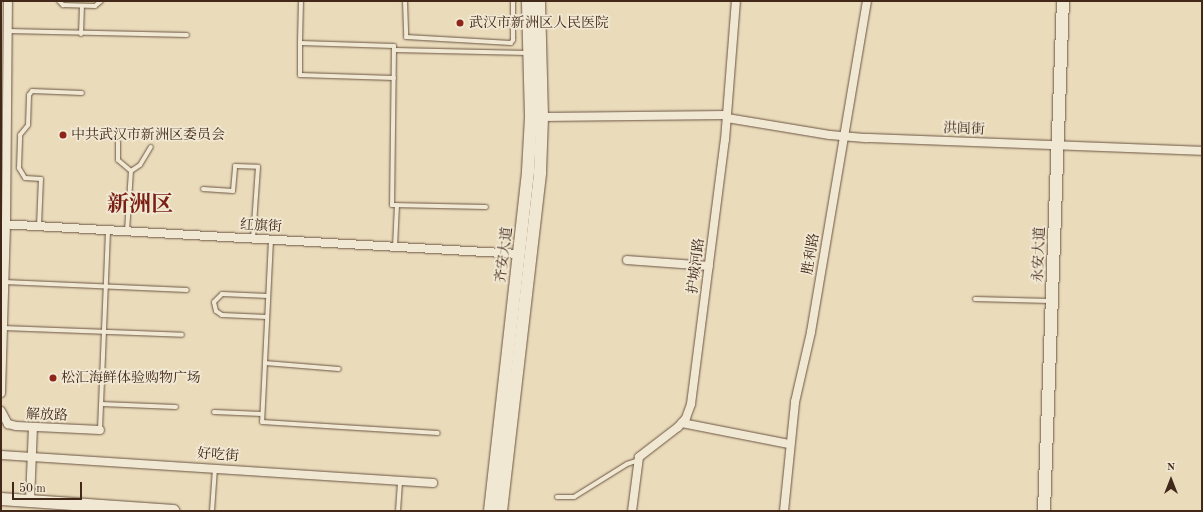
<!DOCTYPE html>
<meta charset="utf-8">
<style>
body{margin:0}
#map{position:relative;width:1203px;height:512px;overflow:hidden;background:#eadbbb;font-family:"Old Standard TT","Noto Serif SC",serif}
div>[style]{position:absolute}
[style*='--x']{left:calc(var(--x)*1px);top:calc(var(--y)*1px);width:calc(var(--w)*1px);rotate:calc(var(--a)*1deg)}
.roads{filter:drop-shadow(0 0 1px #6b5542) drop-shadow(0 0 1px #6b5542)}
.lane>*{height:4px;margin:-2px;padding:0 2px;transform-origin:2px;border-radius:2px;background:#f1e8d3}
.street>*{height:8px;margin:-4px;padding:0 4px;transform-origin:4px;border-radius:4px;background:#f1e8d3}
.secondary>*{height:12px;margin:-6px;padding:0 6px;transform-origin:6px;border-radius:6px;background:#f1e8d3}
.dots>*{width:11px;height:11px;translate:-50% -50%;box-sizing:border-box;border:2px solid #f1e8d3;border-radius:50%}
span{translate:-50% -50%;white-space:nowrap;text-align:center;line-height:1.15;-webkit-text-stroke:3.5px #f1e8d3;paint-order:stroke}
.poi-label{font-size:14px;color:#412819}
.left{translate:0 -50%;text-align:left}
.street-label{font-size:14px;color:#412819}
.town-label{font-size:22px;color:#7a1f14;font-weight:700}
.frame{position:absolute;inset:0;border:2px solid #412819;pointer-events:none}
.north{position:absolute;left:1151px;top:460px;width:40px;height:40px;-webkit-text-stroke:3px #f1e8d3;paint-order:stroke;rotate:0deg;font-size:11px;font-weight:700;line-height:16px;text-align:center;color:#412819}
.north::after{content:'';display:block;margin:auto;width:14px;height:18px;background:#412819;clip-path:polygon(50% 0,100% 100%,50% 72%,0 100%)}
.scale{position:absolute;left:12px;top:482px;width:70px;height:18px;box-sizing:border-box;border:2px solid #412819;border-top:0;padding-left:5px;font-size:12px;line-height:14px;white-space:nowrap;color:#412819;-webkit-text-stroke:3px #f1e8d3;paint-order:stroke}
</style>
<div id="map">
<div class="roads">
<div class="lane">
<i style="--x:59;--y:1;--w:6;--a:45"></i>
<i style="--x:63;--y:5;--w:32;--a:2"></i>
<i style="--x:95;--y:6;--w:8;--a:-40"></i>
<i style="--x:301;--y:1;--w:42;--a:91.4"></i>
<i style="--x:300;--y:43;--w:94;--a:1.8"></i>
<i style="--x:394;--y:46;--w:159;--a:90.7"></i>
<i style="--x:392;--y:205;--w:94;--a:1.2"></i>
<i style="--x:405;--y:1;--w:36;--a:88"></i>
<i style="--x:406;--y:37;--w:105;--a:3.3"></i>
<i style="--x:511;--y:43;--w:4;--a:-56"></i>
<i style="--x:513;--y:40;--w:39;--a:-90"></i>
<i style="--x:8;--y:31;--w:179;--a:1.3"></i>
<i style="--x:81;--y:34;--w:28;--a:-88"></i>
<i style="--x:300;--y:43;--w:32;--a:90"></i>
<i style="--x:300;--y:75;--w:94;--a:1.8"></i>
<i style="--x:394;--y:50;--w:134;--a:1.3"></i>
<i style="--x:118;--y:142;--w:18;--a:90"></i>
<i style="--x:118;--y:160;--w:17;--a:40"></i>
<i style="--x:131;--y:171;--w:11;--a:-34"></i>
<i style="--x:140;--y:165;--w:21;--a:-59"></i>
<i style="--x:203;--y:189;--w:30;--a:4"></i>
<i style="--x:233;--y:191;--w:25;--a:-85"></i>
<i style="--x:235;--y:166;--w:23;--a:2"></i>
<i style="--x:258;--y:167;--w:72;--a:94"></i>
<i style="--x:39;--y:226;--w:47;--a:-87.6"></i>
<i style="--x:41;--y:179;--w:16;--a:-176"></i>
<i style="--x:25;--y:178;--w:12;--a:-121"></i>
<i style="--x:19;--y:168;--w:33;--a:-88"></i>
<i style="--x:20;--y:135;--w:13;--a:-51"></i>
<i style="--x:28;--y:125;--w:30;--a:-88"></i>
<i style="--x:29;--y:95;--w:5;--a:-53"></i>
<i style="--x:32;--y:91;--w:50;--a:2.3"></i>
<i style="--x:127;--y:231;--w:60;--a:-86.2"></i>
<i style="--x:271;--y:240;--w:182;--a:92.8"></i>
<i style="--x:262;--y:422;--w:176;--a:3.6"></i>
<i style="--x:395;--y:247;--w:42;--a:-87.3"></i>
<i style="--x:4;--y:282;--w:183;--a:2.5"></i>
<i style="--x:975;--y:299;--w:75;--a:1.5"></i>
<i style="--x:267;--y:317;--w:45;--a:-177.5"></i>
<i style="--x:222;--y:315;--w:7;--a:-146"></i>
<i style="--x:216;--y:311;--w:9;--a:-103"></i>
<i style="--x:214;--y:302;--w:11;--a:-45"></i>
<i style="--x:222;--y:294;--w:46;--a:2.5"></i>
<i style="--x:3;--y:328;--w:179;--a:2.2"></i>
<i style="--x:265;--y:363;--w:74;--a:4.6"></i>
<i style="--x:101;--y:404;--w:75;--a:2.3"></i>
<i style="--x:214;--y:412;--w:48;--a:2.4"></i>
<i style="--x:100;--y:430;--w:200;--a:-87.7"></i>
<i style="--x:557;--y:497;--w:17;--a:0"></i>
<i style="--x:574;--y:497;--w:62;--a:-31.9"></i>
<i style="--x:627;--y:464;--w:9;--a:-18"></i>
<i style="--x:212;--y:511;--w:43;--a:-86"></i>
<i style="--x:398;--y:511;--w:30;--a:-86"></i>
</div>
<div class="street">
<i style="--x:542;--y:117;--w:185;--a:-0.6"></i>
<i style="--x:727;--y:118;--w:104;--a:9.4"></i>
<i style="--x:830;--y:135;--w:37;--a:5"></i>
<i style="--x:867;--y:138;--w:335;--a:2.2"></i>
<i style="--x:1;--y:224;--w:519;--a:3.31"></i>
<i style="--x:627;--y:260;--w:82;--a:4.2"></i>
<i style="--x:1;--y:393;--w:169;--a:-88.3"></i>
<i style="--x:6;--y:224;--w:223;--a:-89.5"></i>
<i style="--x:1;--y:411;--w:15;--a:62"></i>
<i style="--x:8;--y:424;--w:8;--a:14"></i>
<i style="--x:16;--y:426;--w:84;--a:2.7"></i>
<i style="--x:682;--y:423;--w:109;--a:11.1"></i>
<i style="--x:1;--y:455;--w:433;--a:3.7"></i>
<i style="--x:30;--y:501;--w:74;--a:-87.7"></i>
<i style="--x:632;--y:511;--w:54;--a:-82.6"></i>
<i style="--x:639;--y:457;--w:49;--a:-37.6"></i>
<i style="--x:678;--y:427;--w:12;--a:-48"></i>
<i style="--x:686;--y:418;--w:15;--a:-70"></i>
<i style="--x:691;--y:404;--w:266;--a:-82.7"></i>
<i style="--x:725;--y:140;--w:139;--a:-85.5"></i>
<i style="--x:784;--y:511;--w:110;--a:-84.2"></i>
<i style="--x:795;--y:402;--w:72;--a:-77.1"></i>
<i style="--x:811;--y:332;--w:336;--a:-80.4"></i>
</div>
<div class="secondary">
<i style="--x:1;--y:499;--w:173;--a:4"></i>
<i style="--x:490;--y:511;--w:342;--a:-83.6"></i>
<i style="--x:528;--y:171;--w:54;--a:-86.8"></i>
<i style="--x:531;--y:117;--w:116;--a:-91.5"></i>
<i style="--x:501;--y:511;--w:341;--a:-83.4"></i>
<i style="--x:540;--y:172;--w:55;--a:-87.9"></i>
<i style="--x:542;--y:117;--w:116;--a:-91.5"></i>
<i style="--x:1044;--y:511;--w:510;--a:-87.87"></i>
</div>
</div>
<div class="dots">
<i style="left:460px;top:23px;background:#8f2418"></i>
<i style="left:63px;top:135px;background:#8f2418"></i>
<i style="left:53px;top:378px;background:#8f2418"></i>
</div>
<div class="poi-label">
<span class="left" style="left:469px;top:23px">武汉市新洲区人民医院</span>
<span class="left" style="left:71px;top:135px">中共武汉市新洲区委员会</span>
<span class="left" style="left:61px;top:378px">松汇海鲜体验购物广场</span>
</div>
<div class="street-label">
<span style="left:964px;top:129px;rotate:2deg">洪闾街</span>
<span style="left:261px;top:226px;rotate:3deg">红旗街</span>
<span style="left:811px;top:254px;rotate:-80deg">胜利路</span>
<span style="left:504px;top:255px;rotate:-83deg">齐安大道</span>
<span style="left:1039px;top:255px;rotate:-88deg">永安大道</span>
<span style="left:696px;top:266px;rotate:-83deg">护城河路</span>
<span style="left:47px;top:415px;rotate:2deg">解放路</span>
<span style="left:218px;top:455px;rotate:4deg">好吃街</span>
</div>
<div class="town-label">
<span style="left:140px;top:206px">新洲区</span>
</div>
<div class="frame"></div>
<div class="north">N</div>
<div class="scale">50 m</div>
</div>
